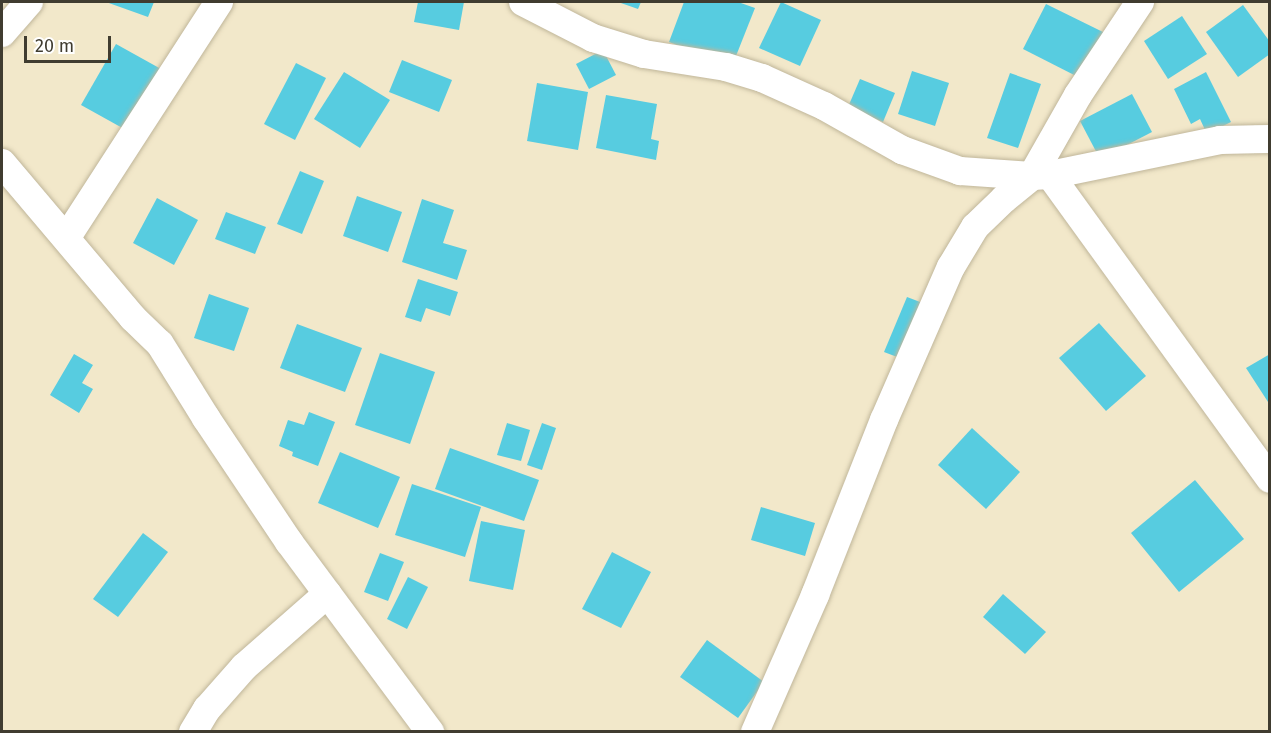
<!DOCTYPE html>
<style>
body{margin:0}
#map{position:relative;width:1271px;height:733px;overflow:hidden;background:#f2e8ca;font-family:"Fira Sans",sans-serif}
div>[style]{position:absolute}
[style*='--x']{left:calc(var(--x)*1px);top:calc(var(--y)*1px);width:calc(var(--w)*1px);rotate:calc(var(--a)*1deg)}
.building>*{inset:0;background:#57cce0}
.roads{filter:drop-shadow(0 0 2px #c0b69a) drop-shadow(0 0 2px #c0b69a)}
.minor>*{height:28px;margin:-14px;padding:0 14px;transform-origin:14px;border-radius:14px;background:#fff}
span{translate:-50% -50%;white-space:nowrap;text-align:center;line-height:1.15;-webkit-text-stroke:6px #fff;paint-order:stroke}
.frame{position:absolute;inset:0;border:3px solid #403c30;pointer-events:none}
.scale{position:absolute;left:24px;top:36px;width:87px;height:27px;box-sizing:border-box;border:3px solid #403c30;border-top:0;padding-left:8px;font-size:18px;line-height:21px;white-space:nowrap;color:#403c30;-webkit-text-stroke:4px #fff;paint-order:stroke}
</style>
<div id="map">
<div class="building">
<i style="clip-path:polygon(106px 2px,154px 2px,148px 17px)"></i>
<i style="clip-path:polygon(418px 2px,464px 2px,459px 30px,414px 22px)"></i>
<i style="clip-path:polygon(618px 2px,641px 2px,638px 9px)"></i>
<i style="clip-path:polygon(684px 2px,738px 2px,755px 8px,732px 66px,669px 42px)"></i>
<i style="clip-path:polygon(781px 2px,821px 20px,800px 66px,759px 48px)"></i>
<i style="clip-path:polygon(1046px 4px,1105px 33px,1082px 79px,1023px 49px)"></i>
<i style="clip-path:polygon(1243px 5px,1270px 42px,1270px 54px,1238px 77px,1206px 32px)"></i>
<i style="clip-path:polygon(1182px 16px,1207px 54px,1168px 79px,1144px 41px)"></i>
<i style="clip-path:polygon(116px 44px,161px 69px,126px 130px,81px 105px)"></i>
<i style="clip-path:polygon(603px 50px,616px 75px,589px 89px,576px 64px)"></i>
<i style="clip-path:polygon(402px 60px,452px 80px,439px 112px,389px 92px)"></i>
<i style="clip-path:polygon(296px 63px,326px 78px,295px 140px,264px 124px)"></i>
<i style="clip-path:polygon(912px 71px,949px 83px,935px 126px,898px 114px)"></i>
<i style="clip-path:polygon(344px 72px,390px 100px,360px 148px,314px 119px)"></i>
<i style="clip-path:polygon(1206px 72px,1231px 122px,1207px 134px,1200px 119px,1191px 124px,1174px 89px)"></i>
<i style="clip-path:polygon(1010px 73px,1041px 84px,1018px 148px,987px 138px)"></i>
<i style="clip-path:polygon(860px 79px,895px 93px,883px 122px,848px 107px)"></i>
<i style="clip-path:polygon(537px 83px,588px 92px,578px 150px,527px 141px)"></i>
<i style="clip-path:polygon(1132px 94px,1152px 132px,1100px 159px,1080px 121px)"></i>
<i style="clip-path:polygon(606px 95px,657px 104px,651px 139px,659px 141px,656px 160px,596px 148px)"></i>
<i style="clip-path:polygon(300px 171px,324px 181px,302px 234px,277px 224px)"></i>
<i style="clip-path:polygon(357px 196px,402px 212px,388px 252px,343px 236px)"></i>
<i style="clip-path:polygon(157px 198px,198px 220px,174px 265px,133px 243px)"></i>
<i style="clip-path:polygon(422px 199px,454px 210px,443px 243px,467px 250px,457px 280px,402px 262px)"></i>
<i style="clip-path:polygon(226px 212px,266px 227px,255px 254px,215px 239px)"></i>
<i style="clip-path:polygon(418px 279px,458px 292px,450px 316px,426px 308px,421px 322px,405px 317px)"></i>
<i style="clip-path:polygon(209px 294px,249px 308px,234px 351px,194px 338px)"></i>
<i style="clip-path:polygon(907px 297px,928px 305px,905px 360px,884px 352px)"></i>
<i style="clip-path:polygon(1099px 323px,1146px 376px,1106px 411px,1059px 358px)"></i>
<i style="clip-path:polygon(297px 324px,362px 348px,345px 392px,280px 368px)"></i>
<i style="clip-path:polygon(380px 353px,435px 372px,410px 444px,355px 425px)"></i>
<i style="clip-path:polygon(74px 354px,93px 365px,82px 383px,93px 389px,79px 413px,50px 395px)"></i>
<i style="clip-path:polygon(1270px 354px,1270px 405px,1246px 368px)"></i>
<i style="clip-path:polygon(309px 412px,335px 422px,318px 466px,292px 456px,293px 452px,279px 446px,288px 420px,304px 425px)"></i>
<i style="clip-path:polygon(507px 423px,530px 430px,521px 461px,497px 455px)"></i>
<i style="clip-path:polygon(542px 423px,556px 428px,542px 470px,527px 465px)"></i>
<i style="clip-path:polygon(972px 428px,1020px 472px,986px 509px,938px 465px)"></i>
<i style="clip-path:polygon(450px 448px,539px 480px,524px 521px,435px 489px)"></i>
<i style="clip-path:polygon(340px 452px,400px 477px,378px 528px,318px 503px)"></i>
<i style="clip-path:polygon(1195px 480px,1244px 539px,1179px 592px,1131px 533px)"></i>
<i style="clip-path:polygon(412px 484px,481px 507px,465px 557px,395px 535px)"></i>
<i style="clip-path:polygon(761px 507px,815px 523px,805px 556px,751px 540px)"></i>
<i style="clip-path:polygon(481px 521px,525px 530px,513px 590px,469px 581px)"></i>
<i style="clip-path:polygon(143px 533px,168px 552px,118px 617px,93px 599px)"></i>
<i style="clip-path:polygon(612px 552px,651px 572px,621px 628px,582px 609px)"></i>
<i style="clip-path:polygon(380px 553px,404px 562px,388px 601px,364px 592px)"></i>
<i style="clip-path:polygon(408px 577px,428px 587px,407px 629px,387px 619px)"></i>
<i style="clip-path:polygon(1003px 594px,1046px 632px,1025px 654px,983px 617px)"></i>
<i style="clip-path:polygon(707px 640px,764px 682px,738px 718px,680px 677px)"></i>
</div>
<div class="roads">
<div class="minor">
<i style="--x:523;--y:2;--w:79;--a:27.2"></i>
<i style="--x:593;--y:38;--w:53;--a:17.4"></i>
<i style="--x:644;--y:54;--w:83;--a:9"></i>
<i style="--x:726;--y:67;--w:38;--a:17"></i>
<i style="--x:762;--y:78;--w:68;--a:24.3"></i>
<i style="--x:824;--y:106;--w:90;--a:29.4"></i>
<i style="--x:902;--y:150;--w:62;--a:19.9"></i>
<i style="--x:960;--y:171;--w:72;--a:4"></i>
<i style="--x:1032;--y:176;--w:18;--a:-3"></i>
<i style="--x:1050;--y:175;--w:174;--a:-11.6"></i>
<i style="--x:1220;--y:140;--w:50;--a:-1.1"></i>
<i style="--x:2;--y:33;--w:41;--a:-48.9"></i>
<i style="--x:2;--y:163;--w:203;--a:49.8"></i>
<i style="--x:133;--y:318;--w:37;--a:44"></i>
<i style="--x:160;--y:344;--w:87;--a:58.1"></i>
<i style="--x:206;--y:418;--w:149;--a:56.2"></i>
<i style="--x:289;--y:542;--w:237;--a:53.4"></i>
<i style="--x:1050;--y:175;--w:375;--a:54.1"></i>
<i style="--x:67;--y:237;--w:280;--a:-57.1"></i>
<i style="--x:193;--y:732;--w:27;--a:-59"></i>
<i style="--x:207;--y:709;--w:56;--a:-48.6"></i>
<i style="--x:244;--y:667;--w:111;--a:-41.3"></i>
<i style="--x:755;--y:732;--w:150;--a:-66.3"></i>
<i style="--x:815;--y:595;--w:188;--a:-68.5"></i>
<i style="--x:884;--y:420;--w:167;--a:-66.4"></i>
<i style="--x:951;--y:267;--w:47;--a:-59"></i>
<i style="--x:975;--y:227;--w:40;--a:-44"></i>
<i style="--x:1004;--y:199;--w:36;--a:-39"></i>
<i style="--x:1032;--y:176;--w:93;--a:-60.4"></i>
<i style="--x:1078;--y:95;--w:112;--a:-56.3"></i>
</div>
</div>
<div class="frame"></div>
<div class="scale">20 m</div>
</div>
